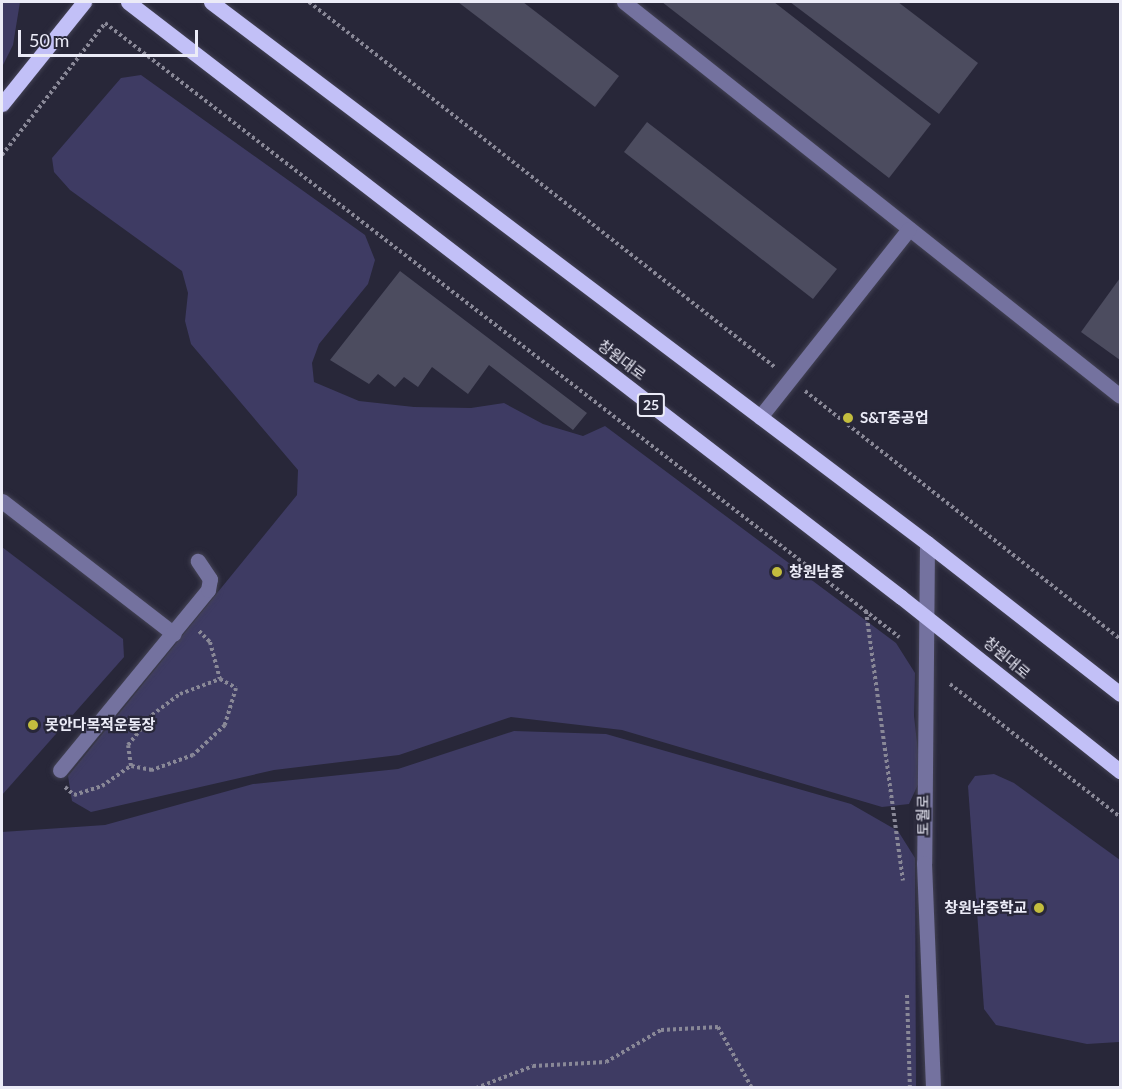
<!DOCTYPE html>
<meta charset="utf-8">
<style>
body{margin:0}
#map{position:relative;width:1122px;height:1089px;overflow:hidden;background:#282739;font-family:Lato,"Noto Sans KR",sans-serif}
div>[style]{position:absolute}
[style*='--x']{left:calc(var(--x)*1px);top:calc(var(--y)*1px);width:calc(var(--w)*1px);rotate:calc(var(--a)*1deg)}
.green>*{inset:0;background:#3e3b63}
.building>*{inset:0;background:#4c4c5f}
.path>*{height:4px;margin-top:-2px;transform-origin:0;background:repeating-linear-gradient(90deg,#898897 0 3px,transparent 0 6px)}
.roads{filter:drop-shadow(0 0 2px #434254) drop-shadow(0 0 2px #434254)}
.minor>*{height:15px;margin:-7.5px;padding:0 7.5px;transform-origin:7.5px;border-radius:7.5px;background:#74729f}
.major>*{height:15px;margin:-7.5px;padding:0 7.5px;transform-origin:7.5px;border-radius:7.5px;background:#c2c0f7}
.dots>*{width:16px;height:16px;translate:-50% -50%;box-sizing:border-box;border:3px solid #282739;border-radius:50%}
span{translate:-50% -50%;white-space:nowrap;text-align:center;line-height:1.15;-webkit-text-stroke:4.5px #282739;paint-order:stroke}
.shield-label span{padding:2px 4px;background:#282739;border:2px solid;border-radius:4px;-webkit-text-stroke-width:0}
.shield-label{font-size:14px;color:#ebebf7;font-weight:700}
.street-label{font-size:15px;color:#ebebf7}
.poi-label{font-size:15px;color:#ebebf7;font-weight:700}
.left{translate:0 -50%;text-align:left}
.right{translate:-100% -50%;text-align:right}
.frame{position:absolute;inset:0;border:3px solid #ebebf7;pointer-events:none}
.scale{position:absolute;left:18px;top:30px;width:180px;height:27px;box-sizing:border-box;border:3px solid #ebebf7;border-top:0;padding-left:8px;font-size:18px;line-height:21px;white-space:nowrap;color:#ebebf7;-webkit-text-stroke:4px #282739;paint-order:stroke}
</style>
<div id="map">
<div class="green">
<i style="clip-path:polygon(2px 2px,20px 2px,13px 45px,2px 67px)"></i>
<i style="clip-path:polygon(141px 75px,365px 235px,375px 260px,368px 284px,319px 344px,312px 363px,314px 382px,359px 401px,414px 407px,471px 408px,504px 403px,543px 424px,583px 436px,605px 426px,896px 643px,915px 673px,914px 716px,921px 778px,909px 804px,882px 807px,622px 730px,511px 717px,399px 755px,274px 770px,91px 812px,72px 801px,68px 776px,297px 495px,298px 470px,191px 344px,185px 321px,188px 293px,182px 271px,70px 190px,54px 172px,52px 158px,121px 78px)"></i>
<i style="clip-path:polygon(2px 547px,123px 639px,124px 657px,2px 795px)"></i>
<i style="clip-path:polygon(514px 731px,606px 734px,851px 804px,898px 831px,915px 858px,916px 1087px,2px 1087px,2px 832px,105px 825px,253px 784px,398px 769px)"></i>
<i style="clip-path:polygon(994px 774px,1014px 783px,1120px 860px,1119px 1042px,1087px 1044px,996px 1025px,984px 1009px,968px 786px,975px 776px)"></i>
</div>
<div class="building">
<i style="clip-path:polygon(458px 2px,523px 2px,619px 76px,595px 107px)"></i>
<i style="clip-path:polygon(662px 2px,774px 2px,931px 124px,889px 178px)"></i>
<i style="clip-path:polygon(790px 2px,898px 2px,978px 63px,939px 114px)"></i>
<i style="clip-path:polygon(647px 122px,837px 269px,813px 299px,624px 152px)"></i>
<i style="clip-path:polygon(400px 271px,587px 413px,573px 430px,489px 365px,468px 394px,432px 367px,418px 387px,404px 377px,395px 387px,378px 374px,369px 384px,330px 360px)"></i>
<i style="clip-path:polygon(1120px 278px,1120px 360px,1081px 332px)"></i>
</div>
<div class="path">
<i style="--x:309;--y:2;--w:593;--a:38.09"></i>
<i style="--x:2;--y:155;--w:167;--a:-52"></i>
<i style="--x:105;--y:23;--w:1004;--a:37.71"></i>
<i style="--x:805;--y:391;--w:401;--a:38.2"></i>
<i style="--x:866;--y:611;--w:272;--a:82.2"></i>
<i style="--x:199;--y:631;--w:16;--a:45"></i>
<i style="--x:210;--y:642;--w:38;--a:75"></i>
<i style="--x:220;--y:679;--w:18;--a:29"></i>
<i style="--x:236;--y:688;--w:39;--a:107"></i>
<i style="--x:225;--y:725;--w:44;--a:136.8"></i>
<i style="--x:193;--y:755;--w:44;--a:159.9"></i>
<i style="--x:152;--y:770;--w:21;--a:-169"></i>
<i style="--x:131;--y:766;--w:21;--a:-98"></i>
<i style="--x:128;--y:745;--w:38;--a:-51"></i>
<i style="--x:152;--y:715;--w:35;--a:-37"></i>
<i style="--x:180;--y:694;--w:43;--a:-20.6"></i>
<i style="--x:950;--y:684;--w:216;--a:38"></i>
<i style="--x:128;--y:717;--w:18;--a:38"></i>
<i style="--x:65;--y:787;--w:12;--a:42"></i>
<i style="--x:74;--y:795;--w:29;--a:-18"></i>
<i style="--x:102;--y:786;--w:35;--a:-35"></i>
<i style="--x:907;--y:995;--w:93;--a:88.2"></i>
<i style="--x:476;--y:1088;--w:61;--a:-21.1"></i>
<i style="--x:533;--y:1066;--w:73;--a:-3.1"></i>
<i style="--x:606;--y:1062;--w:64;--a:-30.2"></i>
<i style="--x:661;--y:1030;--w:57;--a:-3"></i>
<i style="--x:718;--y:1027;--w:70;--a:60.9"></i>
</div>
<div class="roads">
<div class="minor">
<i style="--x:624;--y:2;--w:633;--a:38.46"></i>
<i style="--x:760;--y:417;--w:240;--a:-51.6"></i>
<i style="--x:2;--y:501;--w:217;--a:37.7"></i>
<i style="--x:927;--y:543;--w:320;--a:90.5"></i>
<i style="--x:924;--y:863;--w:225;--a:87.7"></i>
<i style="--x:60;--y:770;--w:233;--a:-50.6"></i>
<i style="--x:208;--y:590;--w:11;--a:-80"></i>
<i style="--x:210;--y:579;--w:22;--a:-124"></i>
</div>
<div class="major">
<i style="--x:128;--y:2;--w:975;--a:37.59"></i>
<i style="--x:901;--y:597;--w:280;--a:38.5"></i>
<i style="--x:211;--y:2;--w:897;--a:37.07"></i>
<i style="--x:927;--y:543;--w:245;--a:38"></i>
<i style="--x:2;--y:104;--w:131;--a:-51.2"></i>
</div>
</div>
<div class="dots">
<i style="left:848px;top:418px;background:#c3bd3e"></i>
<i style="left:777px;top:572px;background:#c3bd3e"></i>
<i style="left:33px;top:725px;background:#c3bd3e"></i>
<i style="left:1039px;top:908px;background:#c3bd3e"></i>
</div>
<div class="shield-label">
<span style="left:651px;top:405px">25</span>
</div>
<div class="street-label">
<span style="left:622px;top:360px;rotate:37deg">창원대로</span>
<span style="left:1007px;top:658px;rotate:40deg">창원대로</span>
<span style="left:923px;top:815px;rotate:-90deg">토월로</span>
</div>
<div class="poi-label">
<span class="left" style="left:860px;top:418px">S&amp;T중공업</span>
<span class="left" style="left:789px;top:572px">창원남중</span>
<span class="left" style="left:45px;top:725px">못안다목적운동장</span>
<span class="right" style="left:1027px;top:908px">창원남중학교</span>
</div>
<div class="frame"></div>
<div class="scale">50 m</div>
</div>
